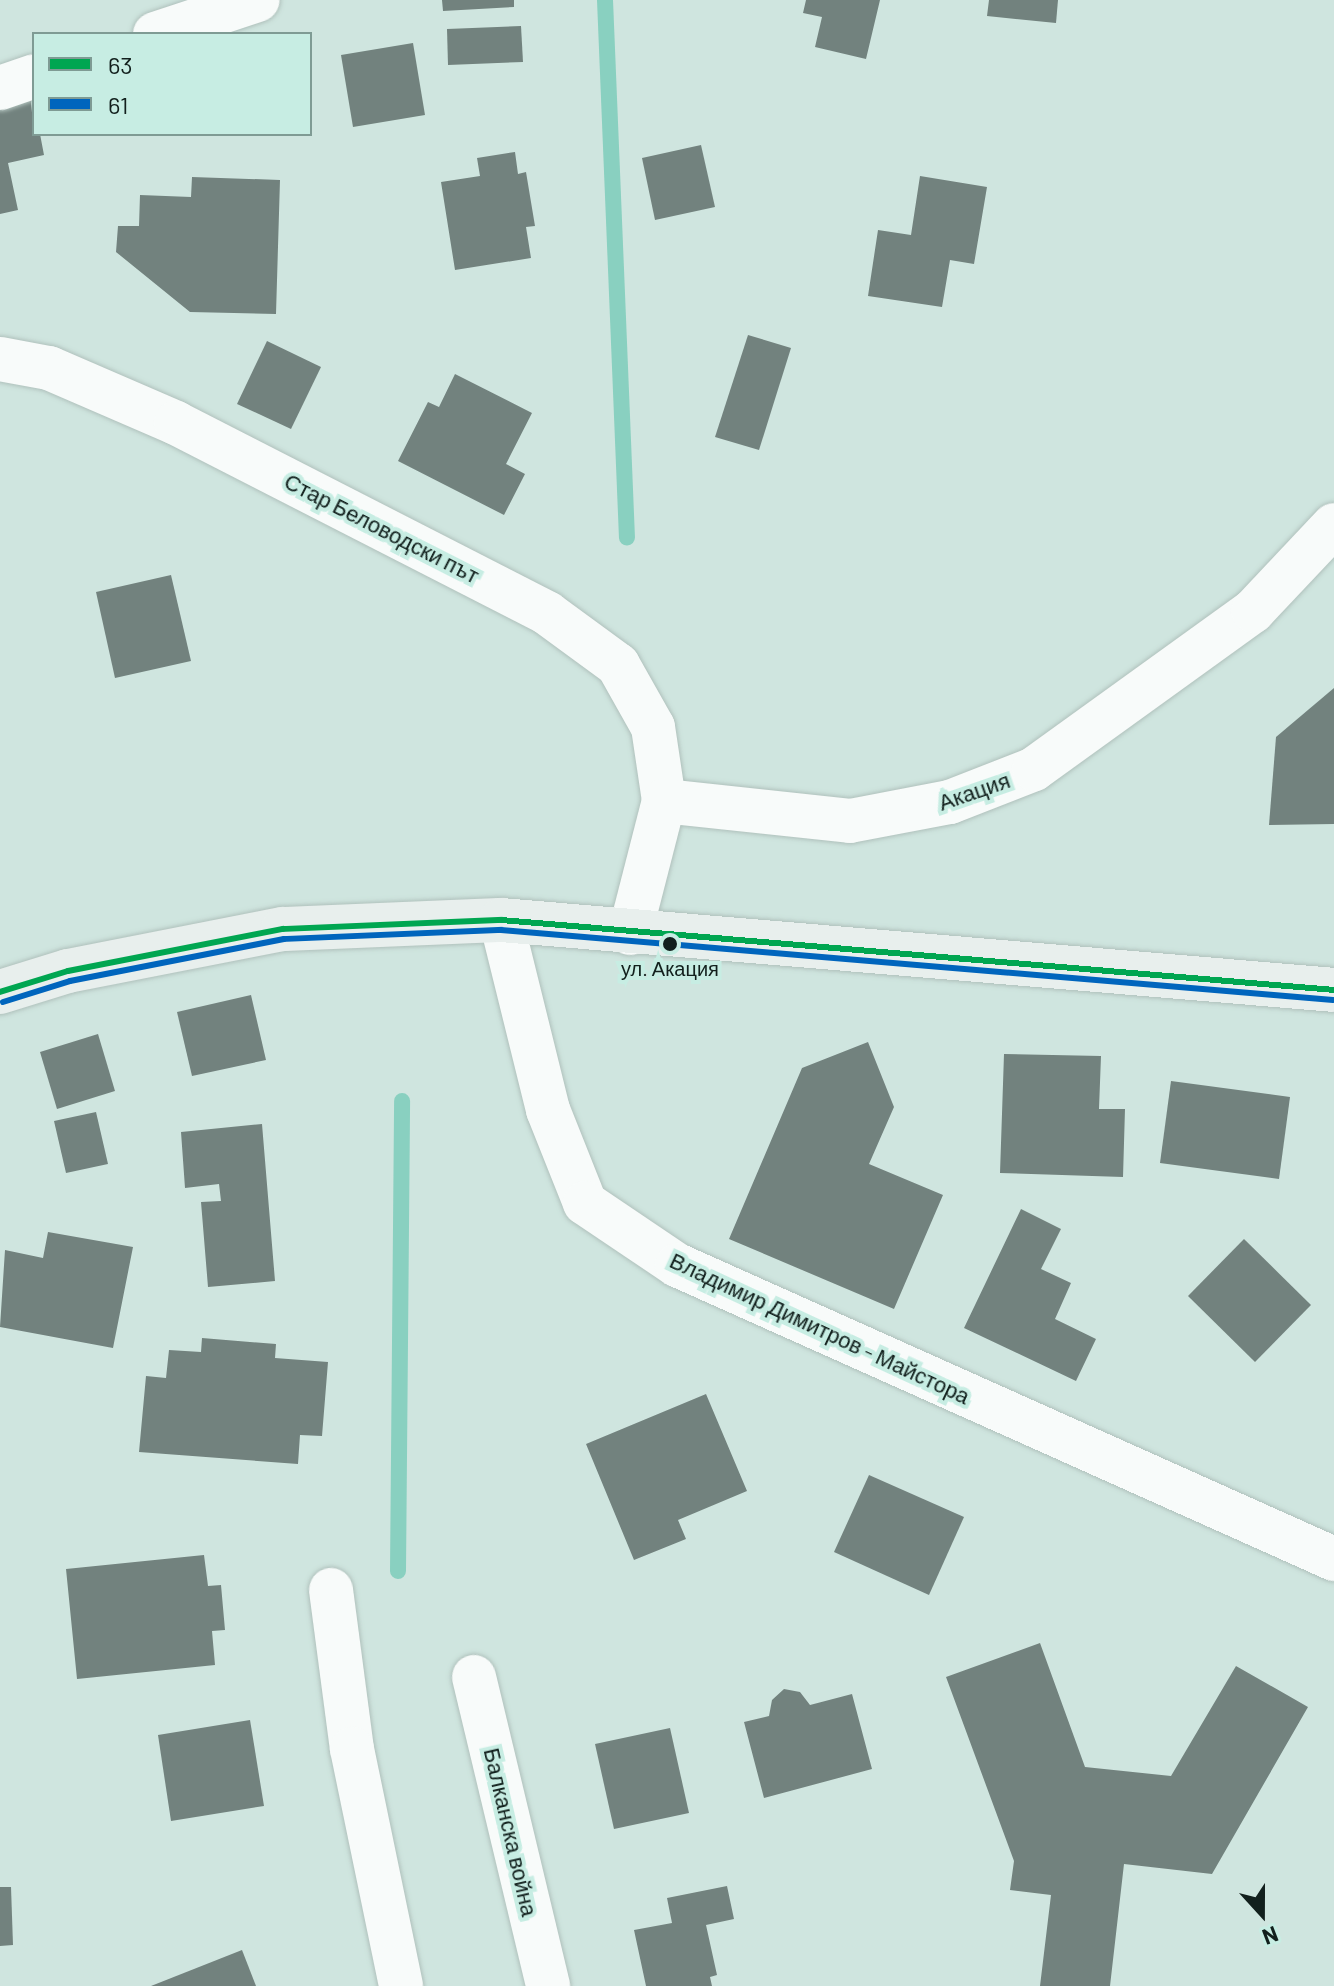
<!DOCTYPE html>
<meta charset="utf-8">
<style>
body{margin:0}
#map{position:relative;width:1334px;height:1986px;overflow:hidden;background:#cfe5df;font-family:Barlow,sans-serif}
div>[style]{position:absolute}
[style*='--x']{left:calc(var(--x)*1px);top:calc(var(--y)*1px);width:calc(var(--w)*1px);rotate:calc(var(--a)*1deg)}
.stream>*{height:16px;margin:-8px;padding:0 8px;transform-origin:8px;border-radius:8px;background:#89d0c0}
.building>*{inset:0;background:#72827e}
.roads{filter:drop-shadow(0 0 2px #b0c1bc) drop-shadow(0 0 2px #b0c1bc)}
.street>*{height:44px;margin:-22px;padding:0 22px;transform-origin:22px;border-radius:22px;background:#f8fbfa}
.secondary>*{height:44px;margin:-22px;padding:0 22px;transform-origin:22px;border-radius:22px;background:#e8efed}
.bus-1>*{height:6px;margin:-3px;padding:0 3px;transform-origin:3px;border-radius:3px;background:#00a651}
.bus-2>*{height:6px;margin:-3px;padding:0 3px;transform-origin:3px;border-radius:3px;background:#0065bd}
.dots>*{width:22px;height:22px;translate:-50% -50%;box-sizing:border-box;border:4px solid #c7ede3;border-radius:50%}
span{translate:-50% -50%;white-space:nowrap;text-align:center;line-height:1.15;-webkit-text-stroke:8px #c7ede3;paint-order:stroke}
.bus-label{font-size:20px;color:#12201d}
.street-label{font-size:22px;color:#12201d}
.legend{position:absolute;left:32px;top:32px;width:280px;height:104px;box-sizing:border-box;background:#c7ede3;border:2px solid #7f9b94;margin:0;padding:10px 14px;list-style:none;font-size:24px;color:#12201d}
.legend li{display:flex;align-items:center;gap:16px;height:40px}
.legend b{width:40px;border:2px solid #7f9b94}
.north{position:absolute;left:1222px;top:1874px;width:80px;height:80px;-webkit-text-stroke:6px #c7ede3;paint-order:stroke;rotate:159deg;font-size:22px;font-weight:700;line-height:32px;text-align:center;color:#12201d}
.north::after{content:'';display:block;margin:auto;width:28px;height:36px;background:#12201d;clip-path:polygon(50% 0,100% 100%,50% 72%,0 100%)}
</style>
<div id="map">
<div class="stream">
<i style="--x:605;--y:0;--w:538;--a:87.66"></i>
<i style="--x:398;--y:1571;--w:470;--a:-89.5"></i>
</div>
<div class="building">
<i style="clip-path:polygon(442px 0,514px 0,514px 7px,443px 11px)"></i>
<i style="clip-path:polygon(806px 0,880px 0,866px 59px,815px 47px,822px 17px,803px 13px)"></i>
<i style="clip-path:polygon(989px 0,1058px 0,1056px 23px,987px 16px)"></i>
<i style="clip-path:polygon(521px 26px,523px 62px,448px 65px,447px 29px)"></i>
<i style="clip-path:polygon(413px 43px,425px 115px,353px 127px,341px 55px)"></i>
<i style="clip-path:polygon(30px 91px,34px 134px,40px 134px,44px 155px,8px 163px,18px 210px,0 214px,0 98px)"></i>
<i style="clip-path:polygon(701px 145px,715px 207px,655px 220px,642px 158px)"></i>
<i style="clip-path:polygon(515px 152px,518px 174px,526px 172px,535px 226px,526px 227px,531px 258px,455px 270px,441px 182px,480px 176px,477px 158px)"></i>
<i style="clip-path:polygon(920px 176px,987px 187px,974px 264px,950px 260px,942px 307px,868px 296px,878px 230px,911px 235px)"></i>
<i style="clip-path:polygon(192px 177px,280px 180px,276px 314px,190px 312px,116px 252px,118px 226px,139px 226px,140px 195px,191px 197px)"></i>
<i style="clip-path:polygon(748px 335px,791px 348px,759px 450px,715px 437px)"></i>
<i style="clip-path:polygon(267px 341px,321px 367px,291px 429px,237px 404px)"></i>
<i style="clip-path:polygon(455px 374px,532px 413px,506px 464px,525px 474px,504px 515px,398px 461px,428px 402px,439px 407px)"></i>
<i style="clip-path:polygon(171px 575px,191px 661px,115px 678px,96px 592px)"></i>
<i style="clip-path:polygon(1334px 688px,1334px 824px,1269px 825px,1276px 737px)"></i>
<i style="clip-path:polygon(251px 995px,266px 1060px,192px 1076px,177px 1012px)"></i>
<i style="clip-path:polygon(98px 1034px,115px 1091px,57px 1109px,40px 1052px)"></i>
<i style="clip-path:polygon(868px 1042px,894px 1107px,869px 1164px,943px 1195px,894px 1309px,729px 1239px,802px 1068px)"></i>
<i style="clip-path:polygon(1004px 1054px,1101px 1056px,1099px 1109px,1125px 1109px,1123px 1177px,1000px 1173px)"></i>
<i style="clip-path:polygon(1171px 1081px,1290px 1097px,1279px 1179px,1160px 1163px)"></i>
<i style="clip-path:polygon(96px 1112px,108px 1164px,66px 1173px,54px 1121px)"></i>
<i style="clip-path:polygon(262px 1124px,275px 1281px,208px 1287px,201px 1202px,221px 1201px,219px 1184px,185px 1188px,181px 1132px)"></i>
<i style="clip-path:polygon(1021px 1209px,1061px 1229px,1041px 1269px,1071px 1283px,1055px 1319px,1096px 1339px,1076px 1381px,964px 1328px)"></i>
<i style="clip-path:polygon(48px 1232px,133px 1247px,113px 1348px,0 1327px,5px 1250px,43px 1258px)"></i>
<i style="clip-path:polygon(1244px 1239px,1311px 1305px,1255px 1362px,1188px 1296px)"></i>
<i style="clip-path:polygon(202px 1338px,276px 1344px,275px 1358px,328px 1362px,322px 1436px,300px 1435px,298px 1464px,139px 1452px,146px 1376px,166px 1378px,169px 1350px,201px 1352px)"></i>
<i style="clip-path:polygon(706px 1394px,747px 1491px,678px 1520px,686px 1539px,634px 1560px,586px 1444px)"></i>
<i style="clip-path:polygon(869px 1475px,964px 1517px,929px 1595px,834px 1552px)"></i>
<i style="clip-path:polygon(204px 1555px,208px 1586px,221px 1585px,225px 1630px,212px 1631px,215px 1665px,77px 1679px,66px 1569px)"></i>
<i style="clip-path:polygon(1040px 1643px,1085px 1767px,1171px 1776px,1236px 1666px,1308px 1707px,1212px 1874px,1124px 1864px,1110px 1986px,1040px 1986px,1051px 1895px,1010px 1890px,1014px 1861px,946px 1677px)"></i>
<i style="clip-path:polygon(784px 1689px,800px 1692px,810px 1705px,852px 1694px,872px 1769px,764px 1798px,744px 1722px,769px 1716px,772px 1700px)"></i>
<i style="clip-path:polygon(250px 1720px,264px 1806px,171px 1821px,158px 1735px)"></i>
<i style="clip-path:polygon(670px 1728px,689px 1813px,614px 1829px,595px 1744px)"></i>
<i style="clip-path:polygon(727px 1886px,734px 1919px,706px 1925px,717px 1975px,710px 1977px,712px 1986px,646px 1986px,634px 1930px,672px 1923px,667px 1898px)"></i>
<i style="clip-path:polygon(0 1887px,11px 1887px,13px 1945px,0 1946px)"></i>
<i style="clip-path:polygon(242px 1950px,256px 1986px,151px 1986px)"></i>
</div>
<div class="roads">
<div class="street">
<i style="--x:155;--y:34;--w:108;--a:-18.3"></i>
<i style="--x:0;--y:88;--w:36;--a:-19"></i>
<i style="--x:0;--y:359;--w:50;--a:10.4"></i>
<i style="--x:49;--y:368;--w:138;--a:23.4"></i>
<i style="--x:176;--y:423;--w:417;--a:27.1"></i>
<i style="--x:547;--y:613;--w:88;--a:36.2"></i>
<i style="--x:618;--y:665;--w:71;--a:60.6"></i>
<i style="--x:653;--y:727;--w:75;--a:81.5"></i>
<i style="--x:501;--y:920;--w:196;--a:76.1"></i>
<i style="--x:548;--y:1110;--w:100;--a:68.3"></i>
<i style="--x:585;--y:1203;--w:111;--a:34"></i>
<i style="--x:677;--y:1265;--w:720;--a:24.11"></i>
<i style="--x:630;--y:933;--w:136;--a:-75.6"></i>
<i style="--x:664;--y:801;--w:187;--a:6.1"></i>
<i style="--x:850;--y:821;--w:102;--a:-10.8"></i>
<i style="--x:950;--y:802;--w:90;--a:-21.4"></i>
<i style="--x:1034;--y:769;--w:270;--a:-35.8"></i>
<i style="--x:1253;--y:611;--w:118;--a:-46.7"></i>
<i style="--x:331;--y:1590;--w:160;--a:82.5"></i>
<i style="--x:352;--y:1749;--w:242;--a:78.3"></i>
<i style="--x:474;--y:1677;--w:318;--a:76.5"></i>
</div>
<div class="secondary">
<i style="--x:0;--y:992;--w:71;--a:-17.2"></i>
<i style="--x:68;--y:971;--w:219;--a:-11.1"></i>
<i style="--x:283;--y:929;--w:218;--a:-2.4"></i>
<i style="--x:501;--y:920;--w:836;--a:4.8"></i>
</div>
</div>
<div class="bus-1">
<i style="--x:0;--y:992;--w:71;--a:-17.2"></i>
<i style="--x:68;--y:971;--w:219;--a:-11.1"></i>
<i style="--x:283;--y:929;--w:218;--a:-2.4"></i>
<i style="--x:501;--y:920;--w:836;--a:4.8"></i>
</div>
<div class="bus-2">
<i style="--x:3;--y:1002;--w:70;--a:-17.4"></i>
<i style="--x:70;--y:981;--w:218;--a:-11.1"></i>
<i style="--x:284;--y:939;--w:217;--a:-2.4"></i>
<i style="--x:501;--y:930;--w:835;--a:4.81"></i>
</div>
<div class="dots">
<i style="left:670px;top:944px;background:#12201d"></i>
</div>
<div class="bus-label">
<span style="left:670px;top:968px">ул. Акация</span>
</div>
<div class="street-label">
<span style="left:382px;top:528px;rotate:27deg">Стар Беловодски път</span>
<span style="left:974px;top:791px;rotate:-19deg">Акация</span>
<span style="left:820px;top:1328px;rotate:25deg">Владимир Димитров - Майстора</span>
<span style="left:511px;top:1832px;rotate:77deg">Балканска война</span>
</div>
<ul class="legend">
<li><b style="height:10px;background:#00a651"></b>63</li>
<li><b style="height:10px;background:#0065bd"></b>61</li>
</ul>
<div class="north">N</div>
</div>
